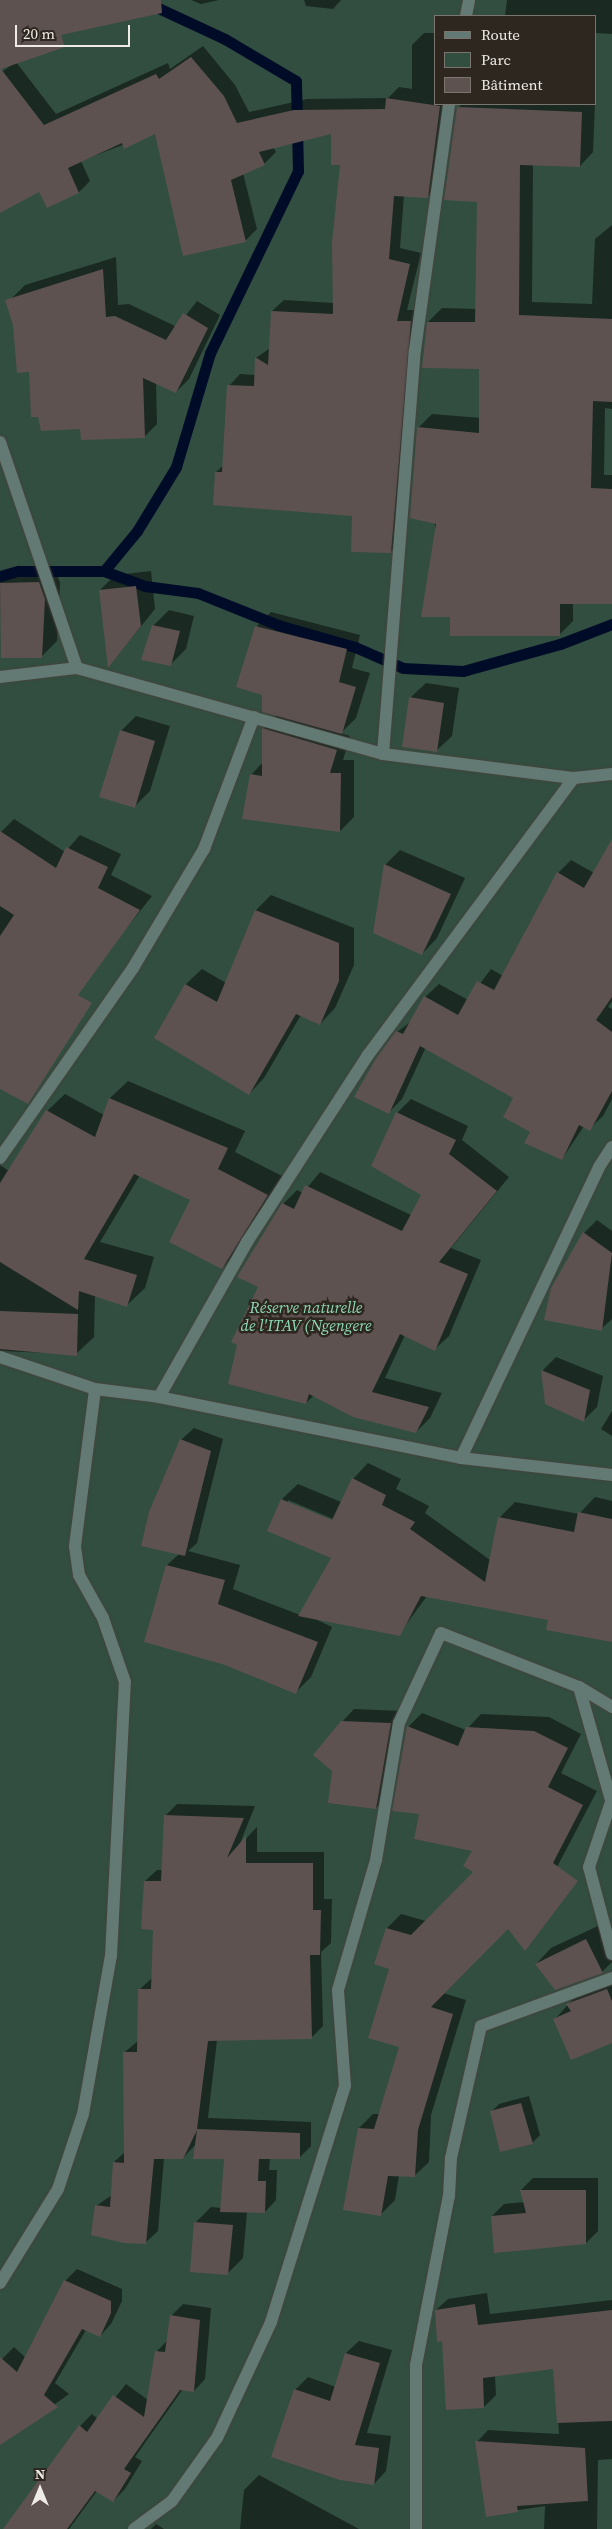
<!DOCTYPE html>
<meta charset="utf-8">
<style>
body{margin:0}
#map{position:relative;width:612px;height:2529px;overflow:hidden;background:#2d2720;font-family:"Source Serif 4",serif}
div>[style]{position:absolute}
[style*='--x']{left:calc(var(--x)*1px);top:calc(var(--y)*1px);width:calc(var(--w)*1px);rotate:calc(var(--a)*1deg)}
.green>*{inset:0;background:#314e40}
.shadow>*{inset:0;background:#0007}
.stream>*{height:11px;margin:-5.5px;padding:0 5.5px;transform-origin:5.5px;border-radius:5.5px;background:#000c27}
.building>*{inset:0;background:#5e5251}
.roads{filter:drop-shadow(0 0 1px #48423c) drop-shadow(0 0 1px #48423c)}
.minor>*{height:12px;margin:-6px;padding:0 6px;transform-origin:6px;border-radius:6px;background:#637973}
span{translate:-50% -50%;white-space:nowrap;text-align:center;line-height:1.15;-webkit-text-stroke:5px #2d2720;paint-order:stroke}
.park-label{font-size:16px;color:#8dd8b5;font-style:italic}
.legend{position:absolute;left:434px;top:15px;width:162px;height:90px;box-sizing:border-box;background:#2d2720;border:1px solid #7a756f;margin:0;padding:6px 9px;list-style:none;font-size:15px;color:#eeeae5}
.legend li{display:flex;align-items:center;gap:10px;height:25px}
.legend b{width:25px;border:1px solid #7a756f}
.north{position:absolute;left:15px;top:2464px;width:50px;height:50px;-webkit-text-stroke:4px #2d2720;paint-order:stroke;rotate:0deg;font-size:14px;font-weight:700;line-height:20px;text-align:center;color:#eeeae5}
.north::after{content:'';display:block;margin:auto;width:18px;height:22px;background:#eeeae5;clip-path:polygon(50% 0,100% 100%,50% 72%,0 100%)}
.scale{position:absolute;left:15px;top:25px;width:115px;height:22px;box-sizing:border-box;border:2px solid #eeeae5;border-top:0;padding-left:6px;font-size:15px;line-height:18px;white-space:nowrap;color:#eeeae5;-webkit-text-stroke:4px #2d2720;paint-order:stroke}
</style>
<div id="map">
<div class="green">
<i style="clip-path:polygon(evenodd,0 0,612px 0,612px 2529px,0 2529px,0 0,436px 16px,596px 16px,596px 104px,436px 104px,436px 16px)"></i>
</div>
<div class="shadow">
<i style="clip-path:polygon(191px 0,219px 0,201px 4px)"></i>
<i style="clip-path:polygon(304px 0,341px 0,333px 9px,306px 6px)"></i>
<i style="clip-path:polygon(507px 0,612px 0,612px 34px,596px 33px,596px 16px,505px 16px)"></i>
<i style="clip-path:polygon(424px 33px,436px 33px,436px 104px,451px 104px,439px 186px,427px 197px,404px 195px,400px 248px,421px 253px,407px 310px,422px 310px,402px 540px,390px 552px,353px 515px,216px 472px,224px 465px,229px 386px,240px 374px,255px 375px,256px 358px,270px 348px,272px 311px,284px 300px,334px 303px,342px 164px,332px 132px,273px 147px,276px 152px,264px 164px,243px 173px,257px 229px,245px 241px,156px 132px,81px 161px,90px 181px,79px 192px,48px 207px,40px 190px,0 160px,0 73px,16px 62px,56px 114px,168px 63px,170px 69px,203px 46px,235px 85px,249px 112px,307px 99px,388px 98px,399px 87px,412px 89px,412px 45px)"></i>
<i style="clip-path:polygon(462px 104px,595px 104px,593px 152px,580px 166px,533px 164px,532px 302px,592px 304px,595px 239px,612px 225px,612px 409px,605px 408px,604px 475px,612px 475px,612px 603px,573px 603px,573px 621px,559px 635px,451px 616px,418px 428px,432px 414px,481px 418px,481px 368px,428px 322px,442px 308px,476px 309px,478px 201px,458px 108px)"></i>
<i style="clip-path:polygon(116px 257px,118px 305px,129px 304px,177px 327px,197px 301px,220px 315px,189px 379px,176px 392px,156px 382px,157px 424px,145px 436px,81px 427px,31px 372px,12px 298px,25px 285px)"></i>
<i style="clip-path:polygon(54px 567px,60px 583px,57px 641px,41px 657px,2px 657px,0 582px,15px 568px)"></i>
<i style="clip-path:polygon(151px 571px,155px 609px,109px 666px,100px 590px,115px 575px)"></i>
<i style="clip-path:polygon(169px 610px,194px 616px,186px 649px,171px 664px,153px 626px)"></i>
<i style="clip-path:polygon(271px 612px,360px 635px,352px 668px,370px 673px,356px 718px,341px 733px,350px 736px,343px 760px,354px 760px,354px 817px,340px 831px,251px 775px,263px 762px,263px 729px,277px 715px,263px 694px,257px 626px)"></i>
<i style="clip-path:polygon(426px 683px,459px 688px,452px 736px,436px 751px,410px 698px)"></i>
<i style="clip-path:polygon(136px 716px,170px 726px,150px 791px,135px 806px,121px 731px)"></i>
<i style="clip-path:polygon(14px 819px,65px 852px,80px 835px,121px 854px,111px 875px,152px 896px,0 1087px,0 833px)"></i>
<i style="clip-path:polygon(612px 849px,612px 1001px,608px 1007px,612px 1009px,612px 1099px,603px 1116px,589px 1129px,584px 1126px,562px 1159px,531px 1131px,515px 1098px,426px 1047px,402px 1099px,389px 1112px,397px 1032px,413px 1020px,425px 997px,439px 984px,468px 1000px,491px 969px,503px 976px,558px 873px,571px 860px,594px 873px)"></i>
<i style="clip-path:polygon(400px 850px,465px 878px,437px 938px,422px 954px,385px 865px)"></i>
<i style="clip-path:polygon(271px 895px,354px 928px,354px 965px,335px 1008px,320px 1024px,301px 1015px,264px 1078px,249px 1094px,156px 1037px,186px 984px,202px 969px,226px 983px,256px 910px)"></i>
<i style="clip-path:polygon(128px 1081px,245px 1131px,235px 1152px,284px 1177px,240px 1250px,222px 1268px,192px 1200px,140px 1175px,100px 1242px,154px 1257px,145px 1288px,127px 1305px,95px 1295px,94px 1337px,76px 1354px,0 1351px,0 1165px,9px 1171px,47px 1111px,65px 1094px,104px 1115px,110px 1098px)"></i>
<i style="clip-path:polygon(411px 1099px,468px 1126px,462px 1140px,509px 1177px,451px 1248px,481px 1260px,449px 1336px,435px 1349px,405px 1335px,385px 1378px,442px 1393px,430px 1418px,416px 1432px,314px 1395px,306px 1403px,259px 1287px,239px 1276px,283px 1204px,297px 1190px,303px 1193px,320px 1172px,411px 1215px,422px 1195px,397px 1113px)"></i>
<i style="clip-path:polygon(597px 1220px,612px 1231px,612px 1319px,601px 1329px,552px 1288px,584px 1233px)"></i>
<i style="clip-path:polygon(556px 1357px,603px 1376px,597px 1407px,583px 1421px,547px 1403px,543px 1370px)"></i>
<i style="clip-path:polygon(612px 1411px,612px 1436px,601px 1429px)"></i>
<i style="clip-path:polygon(evenodd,194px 1428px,223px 1439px,197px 1543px,188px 1551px,240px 1565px,233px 1589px,300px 1615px,333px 1558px,269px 1530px,282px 1499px,298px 1484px,341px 1502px,353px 1479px,368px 1463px,401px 1479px,396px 1489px,429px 1506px,425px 1513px,490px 1560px,499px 1518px,515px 1502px,579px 1514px,595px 1497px,612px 1501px,612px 1641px,550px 1619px,427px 1596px,399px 1634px,311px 1617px,332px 1627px,311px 1677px,296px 1692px,225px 1664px,146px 1642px,167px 1565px,179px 1554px,181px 1440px,194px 1428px,288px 1500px,338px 1521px,337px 1524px,288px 1503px,288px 1500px)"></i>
<i style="clip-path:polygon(354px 1709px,402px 1711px,388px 1795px,376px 1808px,342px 1722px)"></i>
<i style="clip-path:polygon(422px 1713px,466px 1730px,481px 1714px,549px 1717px,581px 1734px,561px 1773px,597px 1791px,528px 1922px,508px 1927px,443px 1993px,466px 2000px,431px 2115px,429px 2162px,414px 2176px,399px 2175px,395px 2200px,381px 2214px,359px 2128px,373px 2114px,380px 2114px,401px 2046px,387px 1928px,401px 1914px,426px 1921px,475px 1871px,474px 1850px,420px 1813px,408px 1727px)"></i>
<i style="clip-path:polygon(177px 1804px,255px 1806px,239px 1846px,257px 1827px,257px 1852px,324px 1852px,324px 1899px,332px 1899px,331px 1943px,321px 1952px,323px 2026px,311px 2038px,217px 2040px,208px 2118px,311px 2122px,311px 2146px,299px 2158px,270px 2158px,269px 2170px,277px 2170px,276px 2200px,265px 2212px,247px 2212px,243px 2258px,228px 2273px,195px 2223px,211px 2207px,222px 2208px,225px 2158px,196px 2144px,183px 2158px,164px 2158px,158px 2231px,146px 2242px,96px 2206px,112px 2195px,114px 2162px,125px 2152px,125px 2052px,138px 2041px,139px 1990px,152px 1978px,154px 1929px,145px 1881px,157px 1870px,163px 1870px,166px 1815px)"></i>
<i style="clip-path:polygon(602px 1924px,612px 1945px,612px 1962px,602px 1972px,556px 1989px,536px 1964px,551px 1948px)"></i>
<i style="clip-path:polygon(612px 1978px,612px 2041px,555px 2019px,582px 1989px)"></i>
<i style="clip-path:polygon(529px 2096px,540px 2135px,532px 2143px,491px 2112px,499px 2104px)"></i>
<i style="clip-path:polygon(533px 2178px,598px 2178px,598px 2231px,586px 2243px,492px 2216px,504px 2204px,525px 2202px,521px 2190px)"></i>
<i style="clip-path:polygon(77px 2269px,122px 2289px,122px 2301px,111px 2324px,100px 2336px,86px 2330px,55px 2383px,69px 2394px,0 2444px,0 2361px,14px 2347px,26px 2358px,65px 2281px)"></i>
<i style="clip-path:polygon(487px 2293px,490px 2314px,612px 2300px,612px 2459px,598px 2460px,597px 2529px,544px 2529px,545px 2506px,487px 2515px,477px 2442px,488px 2430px,559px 2434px,554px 2368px,495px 2376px,496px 2395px,484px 2407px,443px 2340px,436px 2310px,448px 2299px)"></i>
<i style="clip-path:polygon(183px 2304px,211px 2308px,205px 2379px,194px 2391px,183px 2389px,135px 2457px,142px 2461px,125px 2489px,113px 2501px,97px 2491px,69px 2529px,23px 2529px,11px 2520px,80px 2426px,92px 2414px,98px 2419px,126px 2384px,148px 2400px,157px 2351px,168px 2340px,171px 2316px)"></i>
<i style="clip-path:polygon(359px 2341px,392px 2350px,367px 2433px,391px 2436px,386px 2471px,374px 2484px,295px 2390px,308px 2377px,336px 2387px,346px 2353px)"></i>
<i style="clip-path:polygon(259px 2475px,359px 2529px,240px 2529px,244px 2490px)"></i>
<i style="clip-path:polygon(156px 2524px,164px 2529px,151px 2529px)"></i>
</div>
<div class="stream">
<i style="--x:104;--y:571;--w:52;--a:-50.5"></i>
<i style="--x:137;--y:531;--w:75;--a:-58.6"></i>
<i style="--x:176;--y:467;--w:119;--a:-73.4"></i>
<i style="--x:210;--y:353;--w:202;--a:-64.2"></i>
<i style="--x:298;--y:171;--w:90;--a:-91.3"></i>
<i style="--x:296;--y:81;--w:82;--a:-149.4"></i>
<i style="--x:225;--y:39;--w:93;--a:-155.1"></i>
<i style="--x:0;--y:576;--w:19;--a:-16"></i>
<i style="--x:18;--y:571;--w:86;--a:0"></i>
<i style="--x:104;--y:571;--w:44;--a:20.1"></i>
<i style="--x:145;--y:586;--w:53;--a:7.5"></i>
<i style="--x:198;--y:593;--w:86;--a:21.8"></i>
<i style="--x:278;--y:625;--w:80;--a:15.9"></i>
<i style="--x:355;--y:647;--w:52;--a:23.6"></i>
<i style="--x:403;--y:668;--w:60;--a:2.9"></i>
<i style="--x:463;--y:671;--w:101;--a:-15.6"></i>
<i style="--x:560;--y:644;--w:56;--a:-21"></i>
</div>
<div class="building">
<i style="clip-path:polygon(0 0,161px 0,162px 13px,61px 35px,65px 47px,1px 69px,44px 125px,156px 74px,159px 79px,191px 57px,224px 96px,237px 123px,294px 110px,385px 109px,386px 98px,440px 106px,428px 198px,394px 196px,389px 259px,410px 264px,397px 321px,411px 321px,391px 553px,351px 552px,352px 516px,213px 505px,215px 472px,222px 472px,227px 385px,254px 386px,255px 357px,268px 365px,271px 311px,333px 314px,332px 242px,340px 165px,331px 165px,331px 134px,259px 152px,265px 165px,231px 180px,246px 242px,183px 256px,155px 134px,124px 149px,122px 143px,68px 168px,79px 193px,47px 208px,39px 192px,0 213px)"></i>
<i style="clip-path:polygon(457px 107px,582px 112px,580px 167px,520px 165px,519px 315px,612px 319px,612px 402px,593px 401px,591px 488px,612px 489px,612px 604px,560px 604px,560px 636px,450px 636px,450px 617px,421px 617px,436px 524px,410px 518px,417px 427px,479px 433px,479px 369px,422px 368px,427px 322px,475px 322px,477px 202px,444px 200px)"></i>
<i style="clip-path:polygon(103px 269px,106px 317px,115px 316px,166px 340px,183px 313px,208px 328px,176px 393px,143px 378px,145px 438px,81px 440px,80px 429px,41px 431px,38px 417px,31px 417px,29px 372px,17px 373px,13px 325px,5px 300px)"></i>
<i style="clip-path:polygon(39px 582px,45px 599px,42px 658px,1px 658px,0 583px)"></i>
<i style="clip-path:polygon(136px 586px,141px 626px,108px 668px,99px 590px)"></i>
<i style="clip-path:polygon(152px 625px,180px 631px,171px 666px,141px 660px)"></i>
<i style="clip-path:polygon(255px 626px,347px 649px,339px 682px,356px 687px,342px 734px,262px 712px,262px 695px,236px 687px)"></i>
<i style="clip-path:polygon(409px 697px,444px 703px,437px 752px,402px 747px)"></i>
<i style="clip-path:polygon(262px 728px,337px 750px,330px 773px,341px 773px,340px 832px,242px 819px,250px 774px,262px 776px)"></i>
<i style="clip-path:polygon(120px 730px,155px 741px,135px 808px,99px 797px)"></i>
<i style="clip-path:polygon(0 831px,56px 868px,66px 847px,108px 867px,98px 888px,140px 910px,78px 995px,92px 1003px,28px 1104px,0 1089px,0 936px,14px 915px,0 906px)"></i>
<i style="clip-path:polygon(612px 839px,612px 997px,596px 1020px,612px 1032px,612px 1091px,590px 1131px,579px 1125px,562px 1160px,524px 1143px,530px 1132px,503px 1117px,513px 1098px,420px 1046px,389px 1114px,354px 1097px,375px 1060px,396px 1031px,403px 1034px,424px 996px,458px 1015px,477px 981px,494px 990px,557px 872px,584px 888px)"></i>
<i style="clip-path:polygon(384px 864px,451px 894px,422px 955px,373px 933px)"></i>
<i style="clip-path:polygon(255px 910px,339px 943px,339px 981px,320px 1025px,296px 1014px,249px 1095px,154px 1038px,185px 984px,217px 1002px)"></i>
<i style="clip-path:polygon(109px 1098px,228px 1148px,218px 1169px,268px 1195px,222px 1269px,169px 1242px,190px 1200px,134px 1174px,84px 1259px,137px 1275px,127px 1307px,79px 1291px,78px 1310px,0 1262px,0 1183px,46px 1110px,95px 1137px)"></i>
<i style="clip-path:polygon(396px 1112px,456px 1140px,449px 1154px,497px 1191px,439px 1262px,468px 1274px,435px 1351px,400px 1334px,372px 1392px,429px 1407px,416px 1433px,353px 1417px,309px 1394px,306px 1404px,228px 1384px,237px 1345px,231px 1342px,258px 1287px,237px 1277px,282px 1203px,294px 1209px,305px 1185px,402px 1231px,421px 1195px,371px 1166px)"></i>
<i style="clip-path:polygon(583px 1232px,612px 1253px,602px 1331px,544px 1320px,551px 1288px)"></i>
<i style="clip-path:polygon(0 1311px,78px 1314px,77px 1356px,0 1349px)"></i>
<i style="clip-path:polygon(541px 1370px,590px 1390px,584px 1422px,545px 1404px)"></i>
<i style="clip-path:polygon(180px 1439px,211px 1451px,185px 1556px,141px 1546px,149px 1512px)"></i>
<i style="clip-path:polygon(352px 1478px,386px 1495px,382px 1505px,415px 1522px,410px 1529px,485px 1582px,498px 1517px,574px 1532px,578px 1512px,612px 1519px,612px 1642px,546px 1630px,548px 1620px,421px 1596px,400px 1636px,298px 1616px,331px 1558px,267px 1531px,281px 1499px,332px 1520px)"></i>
<i style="clip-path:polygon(166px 1565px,225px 1580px,218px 1604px,318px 1642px,296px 1694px,225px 1665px,144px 1642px)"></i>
<i style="clip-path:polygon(341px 1721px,391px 1723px,376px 1809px,328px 1803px,332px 1771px,313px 1755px)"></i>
<i style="clip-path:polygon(407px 1726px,458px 1746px,466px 1727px,534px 1731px,568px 1748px,548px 1787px,583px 1805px,553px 1863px,578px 1881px,525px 1951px,508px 1929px,431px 2007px,453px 2014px,418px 2130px,415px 2177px,388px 2176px,381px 2216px,343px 2210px,358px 2128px,374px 2129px,399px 2047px,368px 2038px,389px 1969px,374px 1964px,386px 1928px,411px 1935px,473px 1872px,463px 1866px,472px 1851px,414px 1839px,419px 1814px,392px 1811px)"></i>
<i style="clip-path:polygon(164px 1815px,244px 1818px,227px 1858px,246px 1836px,246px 1863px,313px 1863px,313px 1910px,321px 1910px,320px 1955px,310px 1955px,312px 2039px,208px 2041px,197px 2129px,300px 2133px,300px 2159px,259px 2159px,258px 2181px,266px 2181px,265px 2213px,220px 2212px,224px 2159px,193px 2159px,197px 2130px,183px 2159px,154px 2159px,146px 2244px,124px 2243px,91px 2235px,95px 2205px,110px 2207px,113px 2162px,124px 2163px,123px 2052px,137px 2052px,138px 1989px,151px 1989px,153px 1930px,141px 1929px,144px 1881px,161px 1881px)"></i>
<i style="clip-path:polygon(586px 1939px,603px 1973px,555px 1990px,535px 1964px)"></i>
<i style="clip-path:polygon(607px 1989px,612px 2001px,612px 2043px,571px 2060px,553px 2019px,571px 2011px,566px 2004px)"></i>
<i style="clip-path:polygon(521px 2103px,533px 2144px,500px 2152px,490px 2111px)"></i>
<i style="clip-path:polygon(520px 2190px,586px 2190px,586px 2244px,494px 2253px,491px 2216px,526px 2213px)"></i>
<i style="clip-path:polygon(194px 2222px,233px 2225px,228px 2275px,190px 2272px)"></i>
<i style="clip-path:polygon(64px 2280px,111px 2301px,111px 2313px,100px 2337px,82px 2329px,44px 2395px,58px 2407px,0 2445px,0 2357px,17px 2372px)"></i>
<i style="clip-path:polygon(475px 2304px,478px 2325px,612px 2310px,612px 2421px,557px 2423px,553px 2369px,483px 2378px,484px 2408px,446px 2410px,442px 2341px,437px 2342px,435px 2310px)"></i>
<i style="clip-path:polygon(170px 2315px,200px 2320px,194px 2392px,180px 2390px,124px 2469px,131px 2473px,113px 2502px,95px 2491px,67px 2529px,3px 2529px,79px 2425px,87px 2432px,113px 2395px,144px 2417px,155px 2351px,165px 2352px)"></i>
<i style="clip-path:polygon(345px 2353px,380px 2363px,355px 2445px,379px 2448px,374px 2485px,340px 2480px,271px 2457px,294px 2389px,330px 2401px)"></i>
<i style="clip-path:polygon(475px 2441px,585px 2448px,588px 2501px,517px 2506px,518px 2512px,486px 2517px)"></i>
</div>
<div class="roads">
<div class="minor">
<i style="--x:466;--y:16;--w:16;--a:-79"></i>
<i style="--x:0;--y:442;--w:239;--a:71.2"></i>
<i style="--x:77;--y:668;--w:318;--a:15.7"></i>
<i style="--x:383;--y:754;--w:193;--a:7.2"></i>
<i style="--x:574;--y:778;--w:38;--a:-6"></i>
<i style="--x:0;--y:677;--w:78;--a:-6.7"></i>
<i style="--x:383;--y:754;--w:405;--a:-85.5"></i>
<i style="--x:415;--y:350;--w:248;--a:-82.1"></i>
<i style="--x:0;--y:1158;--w:232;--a:-55"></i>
<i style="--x:133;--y:968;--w:139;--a:-59.2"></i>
<i style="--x:204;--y:849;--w:141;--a:-69.3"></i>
<i style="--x:0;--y:1357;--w:100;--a:18.6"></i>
<i style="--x:95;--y:1389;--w:64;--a:7.1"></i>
<i style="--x:159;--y:1397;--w:308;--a:11.4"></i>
<i style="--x:461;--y:1458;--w:152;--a:6.4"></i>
<i style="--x:159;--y:1397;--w:178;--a:-60.4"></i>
<i style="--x:247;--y:1242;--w:223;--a:-57.1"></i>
<i style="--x:368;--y:1055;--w:345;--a:-53.4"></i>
<i style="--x:461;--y:1458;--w:322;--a:-64.6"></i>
<i style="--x:599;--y:1167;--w:24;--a:-57"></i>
<i style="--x:579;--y:1687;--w:122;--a:74.2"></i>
<i style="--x:611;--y:1802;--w:69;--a:108.7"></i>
<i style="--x:589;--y:1867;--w:90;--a:75.2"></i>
<i style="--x:0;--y:2283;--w:110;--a:-58.3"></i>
<i style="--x:58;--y:2189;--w:79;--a:-71.6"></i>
<i style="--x:83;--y:2114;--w:160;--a:-80"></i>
<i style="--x:111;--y:1956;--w:274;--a:-87.1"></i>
<i style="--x:125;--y:1682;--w:68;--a:-109"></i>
<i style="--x:103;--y:1618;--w:49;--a:-119.2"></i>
<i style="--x:79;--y:1575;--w:29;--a:-98"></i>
<i style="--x:75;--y:1546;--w:158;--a:-82.7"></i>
<i style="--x:134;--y:2529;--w:47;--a:-36.4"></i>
<i style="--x:172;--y:2501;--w:77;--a:-54.5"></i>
<i style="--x:217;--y:2438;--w:128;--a:-65"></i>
<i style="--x:271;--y:2322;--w:247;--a:-72.6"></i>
<i style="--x:345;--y:2086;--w:96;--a:-94.2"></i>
<i style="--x:338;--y:1990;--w:135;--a:-73.7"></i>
<i style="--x:376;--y:1860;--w:139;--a:-80.5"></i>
<i style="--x:399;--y:1723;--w:99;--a:-65"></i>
<i style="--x:441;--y:1633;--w:148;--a:21.4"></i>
<i style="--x:579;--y:1687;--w:39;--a:31"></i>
<i style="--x:416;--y:2529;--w:164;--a:-90"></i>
<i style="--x:416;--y:2365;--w:172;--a:-79"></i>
<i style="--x:449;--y:2196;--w:38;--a:-87"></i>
<i style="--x:451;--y:2158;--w:135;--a:-77.2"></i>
<i style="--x:481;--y:2026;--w:140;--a:-20.1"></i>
</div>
</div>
<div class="park-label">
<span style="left:306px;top:1316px">Réserve naturelle<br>de l'ITAV (Ngengere</span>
</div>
<ul class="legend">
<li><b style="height:6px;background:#637973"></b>Route</li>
<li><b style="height:14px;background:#314e40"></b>Parc</li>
<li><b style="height:14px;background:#5e5251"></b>Bâtiment</li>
</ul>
<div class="north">N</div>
<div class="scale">20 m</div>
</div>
